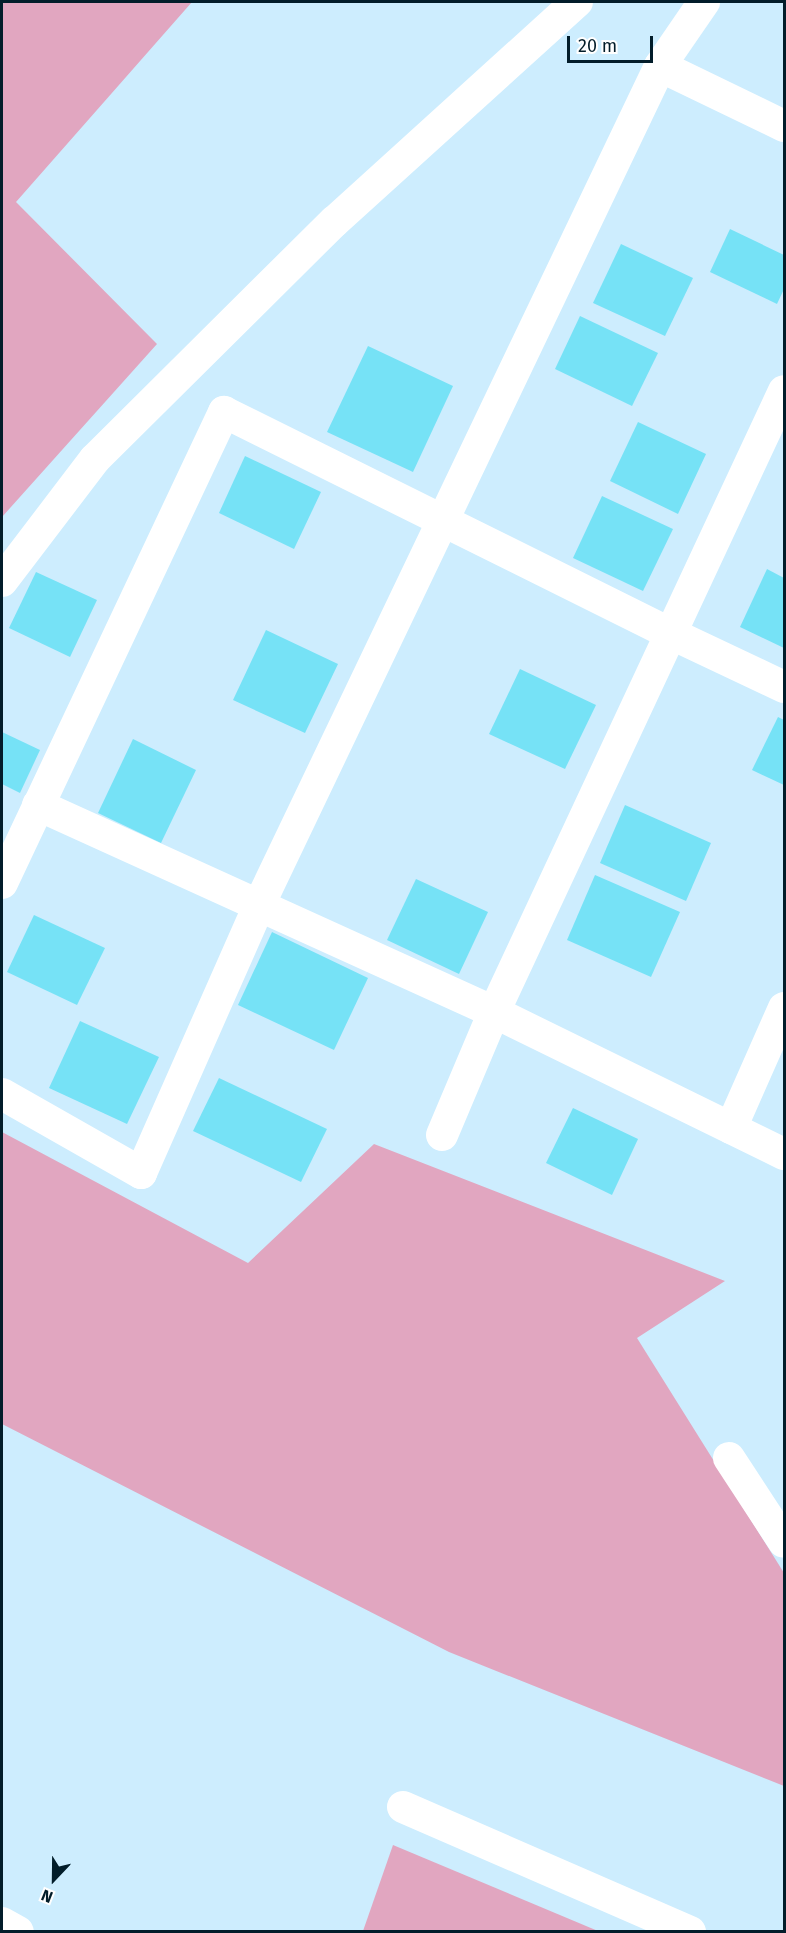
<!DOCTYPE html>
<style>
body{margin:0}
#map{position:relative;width:786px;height:1933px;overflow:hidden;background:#cdedfe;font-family:"Fira Sans",sans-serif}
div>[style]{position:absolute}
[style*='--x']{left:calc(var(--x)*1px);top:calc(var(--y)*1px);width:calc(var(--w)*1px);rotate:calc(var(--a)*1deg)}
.green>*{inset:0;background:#e1a6c0}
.building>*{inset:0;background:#76e2f6}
.minor>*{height:32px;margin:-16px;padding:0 16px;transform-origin:16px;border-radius:16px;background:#fff}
span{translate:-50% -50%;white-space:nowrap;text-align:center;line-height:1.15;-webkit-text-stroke:6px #fff;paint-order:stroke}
.frame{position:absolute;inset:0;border:3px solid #021d2a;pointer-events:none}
.north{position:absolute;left:24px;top:1849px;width:60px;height:60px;-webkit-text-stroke:4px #fff;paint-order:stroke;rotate:202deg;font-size:16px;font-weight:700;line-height:24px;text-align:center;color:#021d2a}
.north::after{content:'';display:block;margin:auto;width:21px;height:27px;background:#021d2a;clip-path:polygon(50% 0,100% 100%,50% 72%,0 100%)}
.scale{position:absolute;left:567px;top:36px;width:86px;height:27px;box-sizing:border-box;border:3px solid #021d2a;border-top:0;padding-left:8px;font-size:18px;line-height:21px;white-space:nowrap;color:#021d2a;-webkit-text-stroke:4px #fff;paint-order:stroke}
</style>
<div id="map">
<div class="green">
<i style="clip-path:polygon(2px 2px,192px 2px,16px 202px,157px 344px,2px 517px)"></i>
<i style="clip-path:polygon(2px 1132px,248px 1263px,374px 1144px,725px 1281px,637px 1338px,784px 1573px,784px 1786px,449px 1652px,2px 1424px)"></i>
<i style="clip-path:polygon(393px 1845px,598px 1931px,363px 1931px)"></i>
</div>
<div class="building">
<i style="clip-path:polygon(730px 229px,784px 255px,784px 289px,777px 304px,710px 272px)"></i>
<i style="clip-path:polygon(621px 244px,693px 278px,665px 336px,593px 303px)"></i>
<i style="clip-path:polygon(580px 316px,658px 353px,632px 406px,555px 369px)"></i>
<i style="clip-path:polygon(368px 346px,453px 386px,413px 472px,327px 432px)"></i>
<i style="clip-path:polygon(638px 422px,706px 454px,678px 514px,610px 481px)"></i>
<i style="clip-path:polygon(245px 456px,321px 492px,294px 549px,219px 513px)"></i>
<i style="clip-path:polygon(602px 496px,673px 529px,643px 591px,573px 558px)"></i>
<i style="clip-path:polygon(767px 569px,784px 578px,784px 648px,740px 627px)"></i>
<i style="clip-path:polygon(36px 572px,97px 600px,70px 657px,9px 628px)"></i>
<i style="clip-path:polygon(266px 630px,338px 664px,305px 733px,233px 700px)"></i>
<i style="clip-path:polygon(520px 669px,596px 705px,565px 769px,489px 734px)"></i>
<i style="clip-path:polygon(778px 717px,784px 720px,784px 785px,752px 770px)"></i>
<i style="clip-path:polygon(2px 732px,40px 750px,20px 793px,2px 784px)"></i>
<i style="clip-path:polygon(133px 739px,196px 770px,161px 843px,98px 813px)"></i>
<i style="clip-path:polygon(625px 805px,711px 843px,686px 901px,600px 863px)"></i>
<i style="clip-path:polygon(595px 875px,680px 912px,651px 977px,567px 940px)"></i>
<i style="clip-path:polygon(416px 879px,488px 912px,459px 974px,387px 940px)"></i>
<i style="clip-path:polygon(34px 915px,105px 948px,77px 1005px,7px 972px)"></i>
<i style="clip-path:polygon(272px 932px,368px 978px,334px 1050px,238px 1005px)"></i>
<i style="clip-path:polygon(80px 1021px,159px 1057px,127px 1124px,49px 1088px)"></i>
<i style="clip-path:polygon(219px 1078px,327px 1129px,301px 1182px,193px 1131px)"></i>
<i style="clip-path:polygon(573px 1108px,638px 1139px,612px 1195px,546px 1163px)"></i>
</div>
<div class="minor">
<i style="--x:660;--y:66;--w:78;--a:-55.5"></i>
<i style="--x:2;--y:581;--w:153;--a:-52.7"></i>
<i style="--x:95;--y:459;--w:337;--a:-44.8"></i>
<i style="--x:334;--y:222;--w:328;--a:-42.2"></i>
<i style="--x:38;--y:805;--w:501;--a:24.42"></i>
<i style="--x:494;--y:1012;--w:323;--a:26.1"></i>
<i style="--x:2;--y:883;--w:521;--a:-64.76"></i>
<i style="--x:224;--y:412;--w:500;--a:26.4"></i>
<i style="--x:672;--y:634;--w:124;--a:25.3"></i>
<i style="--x:2;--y:1094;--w:160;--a:29.6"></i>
<i style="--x:141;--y:1173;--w:293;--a:-66.2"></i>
<i style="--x:259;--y:905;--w:930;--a:-64.45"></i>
<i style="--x:660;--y:66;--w:138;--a:25.8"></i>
<i style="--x:731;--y:1128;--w:131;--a:-66.2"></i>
<i style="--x:442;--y:1135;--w:134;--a:-67.1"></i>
<i style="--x:494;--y:1012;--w:685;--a:-64.97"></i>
<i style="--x:729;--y:1458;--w:100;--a:56.8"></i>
<i style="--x:403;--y:1807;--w:313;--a:23.5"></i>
<i style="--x:2;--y:1923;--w:18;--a:29"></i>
</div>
<div class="frame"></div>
<div class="north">N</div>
<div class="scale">20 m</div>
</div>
